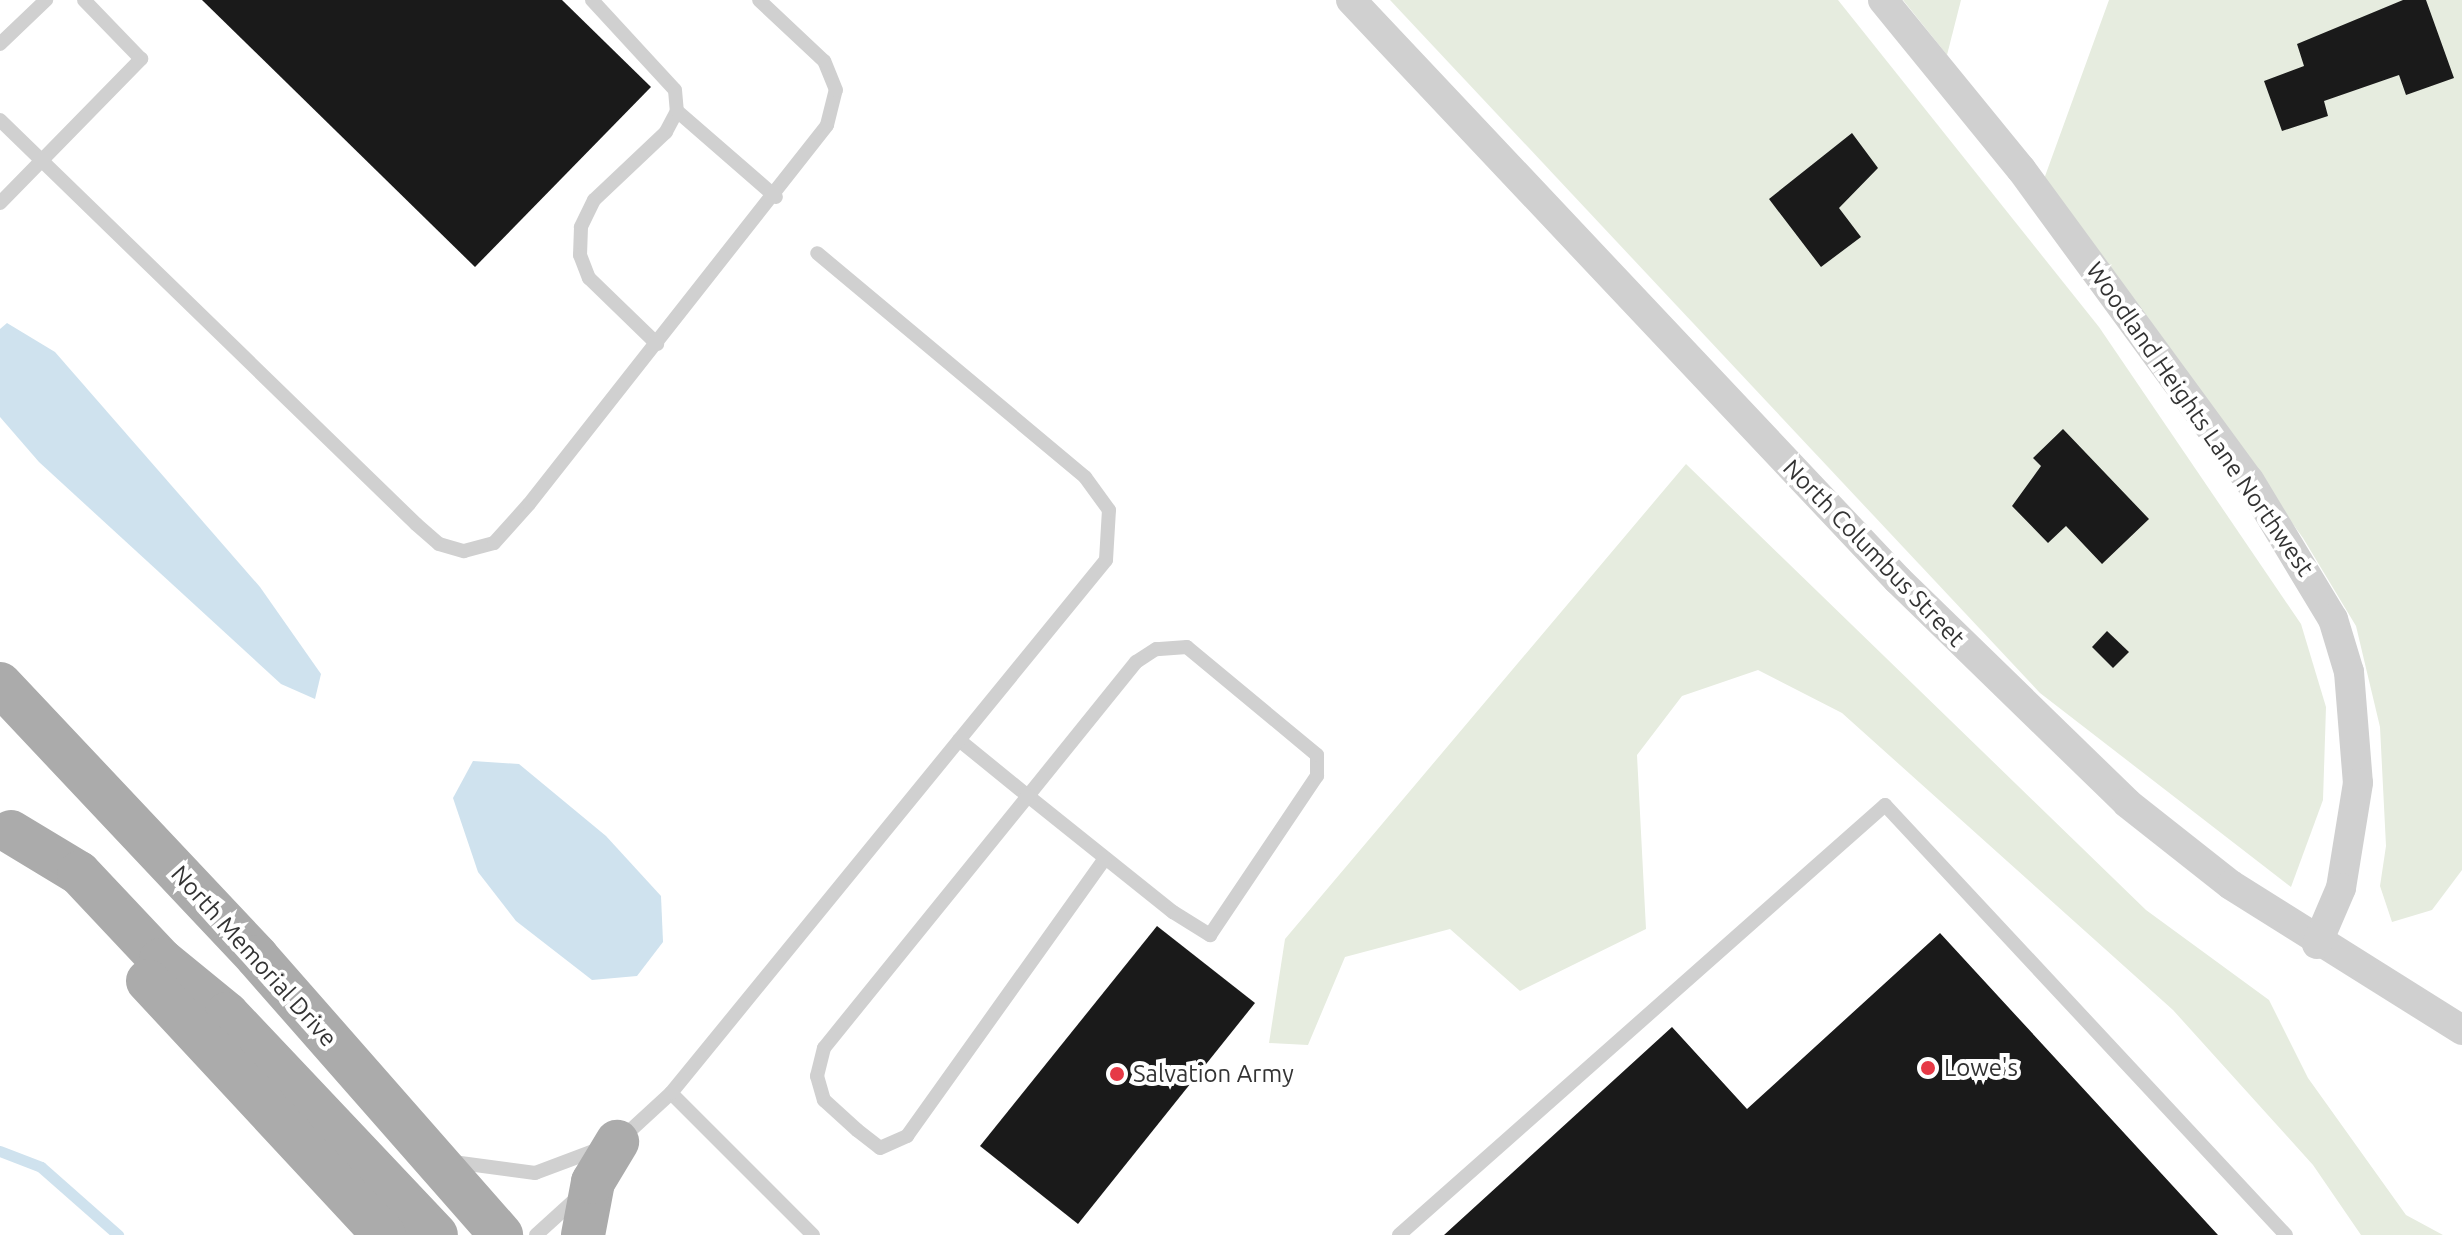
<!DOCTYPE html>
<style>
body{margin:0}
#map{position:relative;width:2462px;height:1235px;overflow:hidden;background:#fff;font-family:Ubuntu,sans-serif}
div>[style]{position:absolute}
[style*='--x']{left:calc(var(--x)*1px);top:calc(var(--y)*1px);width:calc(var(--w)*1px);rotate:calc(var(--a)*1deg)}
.green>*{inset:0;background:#e6ecdf}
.water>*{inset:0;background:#cfe2ee}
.stream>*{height:11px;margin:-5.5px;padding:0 5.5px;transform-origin:5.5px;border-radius:5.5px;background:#cfe2ee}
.building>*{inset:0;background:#1a1a1a}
.service>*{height:14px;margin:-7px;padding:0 7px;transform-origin:7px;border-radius:7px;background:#d0d0d0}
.minor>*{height:30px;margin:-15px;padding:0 15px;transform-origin:15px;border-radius:15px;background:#d0d0d0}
.primary>*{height:44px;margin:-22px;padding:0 22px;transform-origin:22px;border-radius:22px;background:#ababab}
.dots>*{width:22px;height:22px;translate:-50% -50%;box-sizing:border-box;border:4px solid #fff;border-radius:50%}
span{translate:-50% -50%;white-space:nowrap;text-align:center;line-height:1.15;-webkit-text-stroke:8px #fff;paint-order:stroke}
.street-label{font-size:24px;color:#333}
.poi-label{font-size:24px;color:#333}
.left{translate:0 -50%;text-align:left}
</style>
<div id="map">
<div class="green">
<i style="clip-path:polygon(1390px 0,1838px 0,2099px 327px,2301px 624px,2326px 707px,2323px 800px,2291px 887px,2040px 693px)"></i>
<i style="clip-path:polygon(1903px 0,1961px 0,1947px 55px)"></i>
<i style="clip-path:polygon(2109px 0,2462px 0,2462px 870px,2432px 910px,2392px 922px,2380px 886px,2386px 846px,2380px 727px,2356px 626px,2303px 538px,2044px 179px)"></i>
<i style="clip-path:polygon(1686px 464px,2146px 910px,2269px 1000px,2308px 1078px,2406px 1215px,2443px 1235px,2361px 1235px,2313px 1165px,2173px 1010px,1842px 713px,1758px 670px,1682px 696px,1637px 755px,1646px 929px,1520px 991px,1450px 929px,1345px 957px,1308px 1045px,1269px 1043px,1285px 939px)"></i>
</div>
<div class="water">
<i style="clip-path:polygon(7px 323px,55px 352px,260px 587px,321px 674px,315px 699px,281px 684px,39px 462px,0 417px,0 329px)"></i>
<i style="clip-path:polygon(473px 761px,519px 764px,606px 836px,661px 896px,663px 942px,637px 976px,592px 980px,516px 921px,478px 872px,453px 798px)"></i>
</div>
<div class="stream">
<i style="--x:0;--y:1151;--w:44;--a:21.3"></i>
<i style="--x:41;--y:1167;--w:103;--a:41.4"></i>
</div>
<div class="building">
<i style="clip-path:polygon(202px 0,562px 0,651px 87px,475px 267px)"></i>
<i style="clip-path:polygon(2403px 0,2426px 0,2454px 78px,2406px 95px,2399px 75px,2324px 101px,2328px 116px,2282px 131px,2264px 81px,2304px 66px,2297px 44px)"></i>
<i style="clip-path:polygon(1852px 133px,1878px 168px,1839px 208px,1861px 237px,1821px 267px,1769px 199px)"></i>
<i style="clip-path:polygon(2063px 429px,2149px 519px,2102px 564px,2066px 526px,2048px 543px,2012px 506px,2041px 466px,2033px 458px)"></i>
<i style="clip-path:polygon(2107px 631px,2129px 652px,2113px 668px,2092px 647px)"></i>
<i style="clip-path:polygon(1157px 926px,1255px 1003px,1078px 1224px,980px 1146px)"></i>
<i style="clip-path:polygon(1940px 933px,2218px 1235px,1444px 1235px,1672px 1027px,1747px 1109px)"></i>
</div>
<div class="service">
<i style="--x:592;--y:0;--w:122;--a:47.3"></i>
<i style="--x:675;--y:90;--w:21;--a:85"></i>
<i style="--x:677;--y:111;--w:24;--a:118"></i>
<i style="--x:666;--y:132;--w:99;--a:136.6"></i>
<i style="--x:594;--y:200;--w:30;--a:116"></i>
<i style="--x:581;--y:227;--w:28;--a:92"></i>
<i style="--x:580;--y:255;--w:25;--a:69"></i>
<i style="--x:589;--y:278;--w:95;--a:44.1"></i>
<i style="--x:0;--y:44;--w:64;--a:-43.7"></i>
<i style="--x:677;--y:111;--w:131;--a:41"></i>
<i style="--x:0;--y:120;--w:580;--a:44.16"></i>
<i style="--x:416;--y:524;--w:30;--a:41"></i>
<i style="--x:439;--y:544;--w:26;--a:16"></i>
<i style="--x:464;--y:551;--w:31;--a:-15"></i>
<i style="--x:494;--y:543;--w:52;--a:-48.1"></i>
<i style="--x:529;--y:504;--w:482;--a:-51.8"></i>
<i style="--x:827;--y:125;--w:36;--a:-76"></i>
<i style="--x:836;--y:90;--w:31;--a:-112"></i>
<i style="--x:824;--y:61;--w:89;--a:-136.8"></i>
<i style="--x:0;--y:203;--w:202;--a:-45.6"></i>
<i style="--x:141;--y:59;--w:82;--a:-134"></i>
<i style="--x:959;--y:740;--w:89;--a:39.1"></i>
<i style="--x:1028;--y:796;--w:186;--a:38.7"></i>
<i style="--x:1173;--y:912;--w:44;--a:31.9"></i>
<i style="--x:1210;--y:935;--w:192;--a:-56.1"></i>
<i style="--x:1317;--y:776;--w:21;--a:-90"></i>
<i style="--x:1317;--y:755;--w:169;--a:-140.3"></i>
<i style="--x:1187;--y:647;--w:31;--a:176"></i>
<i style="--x:1156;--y:649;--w:24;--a:147"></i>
<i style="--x:1136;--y:662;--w:172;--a:128.9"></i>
<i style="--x:1028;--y:796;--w:324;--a:129"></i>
<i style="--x:824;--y:1048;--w:29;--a:104"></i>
<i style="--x:817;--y:1076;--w:25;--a:74"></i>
<i style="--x:824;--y:1100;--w:45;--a:42.3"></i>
<i style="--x:857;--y:1130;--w:29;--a:38"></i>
<i style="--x:880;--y:1148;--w:30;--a:-24"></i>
<i style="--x:907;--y:1136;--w:341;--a:-54.5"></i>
<i style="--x:671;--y:1093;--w:201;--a:45"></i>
<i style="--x:621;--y:1139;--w:68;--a:-42.6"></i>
<i style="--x:671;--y:1093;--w:688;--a:-50.78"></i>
<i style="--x:1106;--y:560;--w:50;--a:-86.6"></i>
<i style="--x:1109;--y:510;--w:41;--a:-126"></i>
<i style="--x:1085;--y:477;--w:349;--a:-140.1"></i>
<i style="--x:453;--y:1162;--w:83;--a:7.6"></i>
<i style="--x:535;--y:1173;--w:68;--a:-20.6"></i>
<i style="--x:536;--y:1235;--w:58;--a:-42.2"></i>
<i style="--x:1399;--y:1235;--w:649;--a:-41.5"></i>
<i style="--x:1885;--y:805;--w:588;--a:47"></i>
</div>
<div class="minor">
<i style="--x:1351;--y:0;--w:797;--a:46.68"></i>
<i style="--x:1898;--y:580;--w:320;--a:44.2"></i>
<i style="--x:2127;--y:803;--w:132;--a:38.3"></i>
<i style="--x:2231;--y:885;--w:273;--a:32.1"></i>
<i style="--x:1883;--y:0;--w:218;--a:50.8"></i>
<i style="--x:2021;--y:169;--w:386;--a:53.8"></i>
<i style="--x:2249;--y:480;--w:162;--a:58.9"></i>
<i style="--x:2333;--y:619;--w:55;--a:73.2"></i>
<i style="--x:2349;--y:672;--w:111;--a:85.4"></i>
<i style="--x:2358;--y:783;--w:106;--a:99.2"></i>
<i style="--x:2341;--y:888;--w:61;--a:113.2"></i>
</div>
<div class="primary">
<i style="--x:0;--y:684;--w:375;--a:46.7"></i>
<i style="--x:257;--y:957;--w:370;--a:48.7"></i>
<i style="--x:11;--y:832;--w:79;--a:31.1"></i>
<i style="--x:79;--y:873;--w:120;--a:46.7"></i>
<i style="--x:161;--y:960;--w:85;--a:39.3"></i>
<i style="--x:227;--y:1014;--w:304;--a:46.6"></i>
<i style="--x:148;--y:981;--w:347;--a:47.1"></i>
<i style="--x:583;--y:1235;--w:54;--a:-79.3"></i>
<i style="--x:593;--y:1182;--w:47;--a:-59"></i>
</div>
<div class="dots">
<i style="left:1928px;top:1068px;background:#e63946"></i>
<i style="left:1117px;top:1074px;background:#e63946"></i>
</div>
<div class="street-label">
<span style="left:2200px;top:419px;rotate:55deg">Woodland Heights Lane Northwest</span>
<span style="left:1874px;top:553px;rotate:46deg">North Columbus Street</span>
<span style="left:254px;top:956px;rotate:48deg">North Memorial Drive</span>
</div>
<div class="poi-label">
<span class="left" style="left:1944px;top:1068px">Lowe's</span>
<span class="left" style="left:1133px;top:1074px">Salvation Army</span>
</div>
</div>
